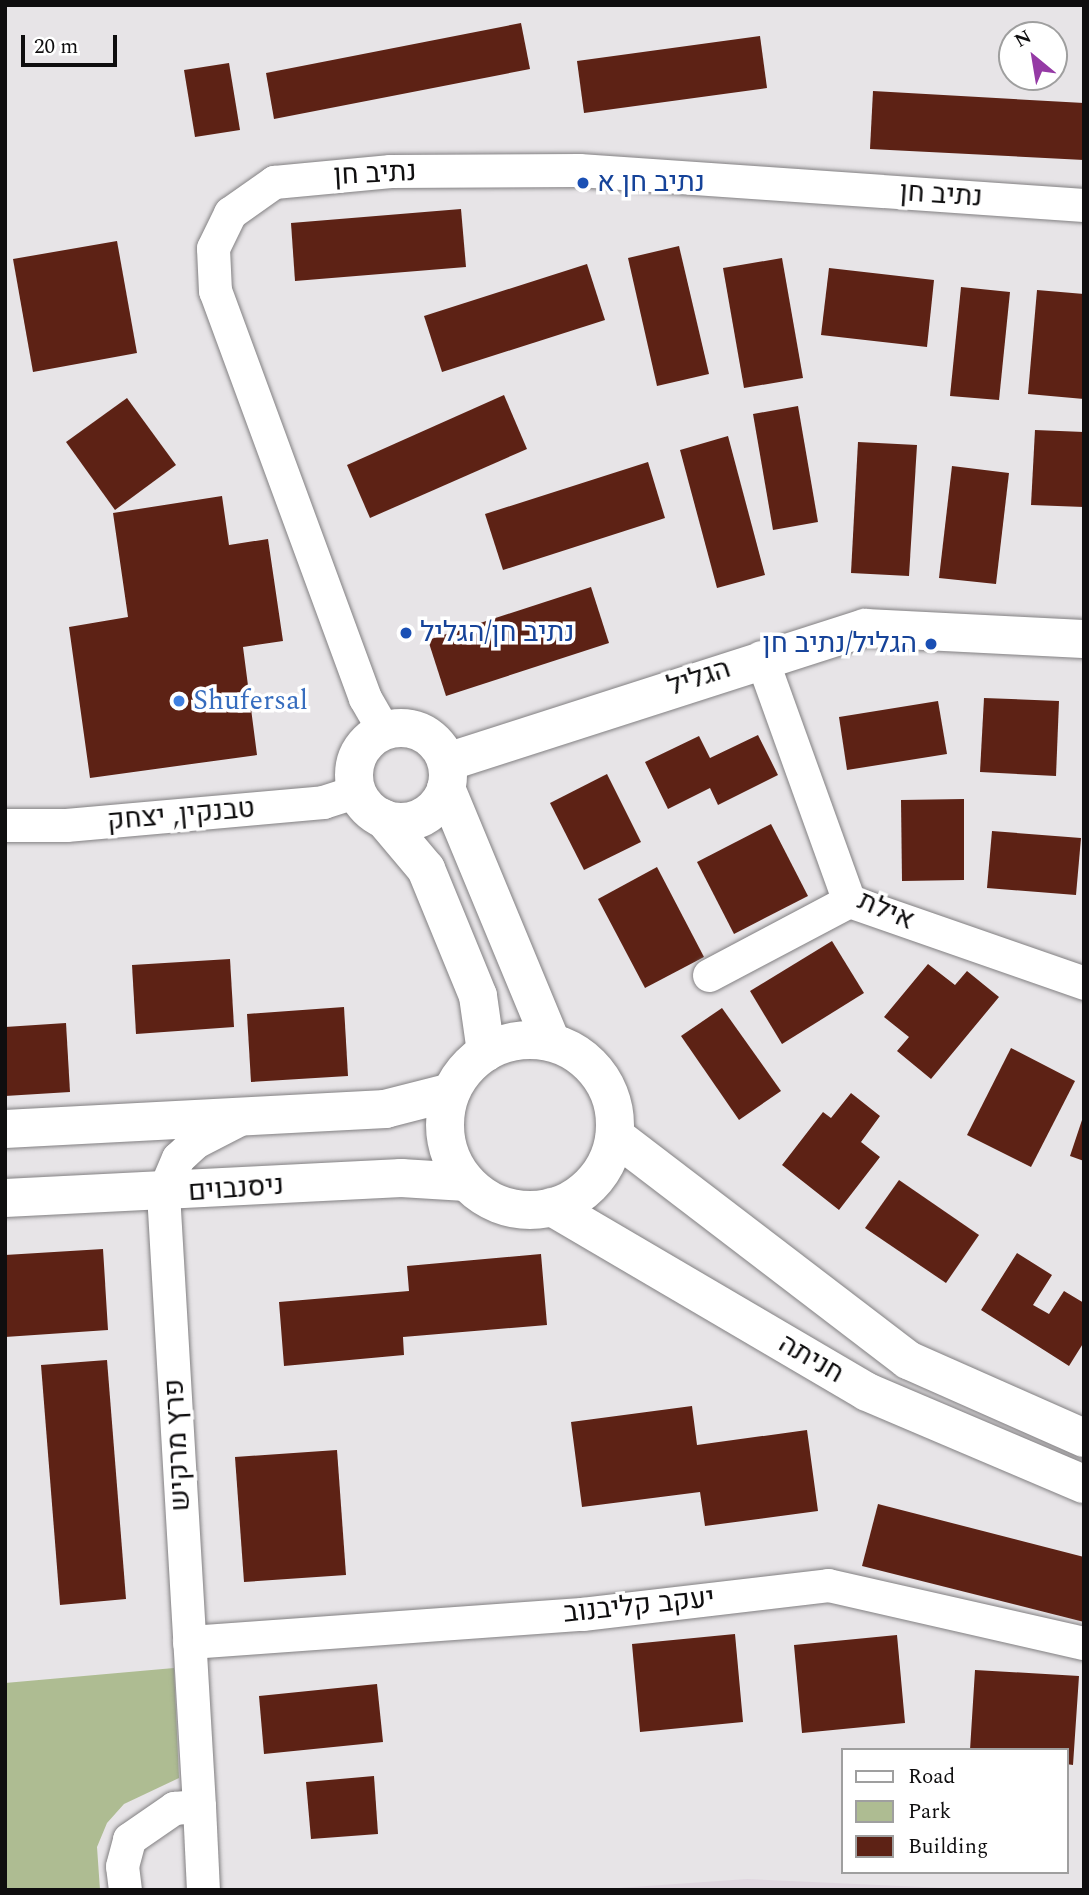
<!DOCTYPE html>
<meta charset="utf-8">
<style>
body{margin:0}
#map{position:relative;width:1089px;height:1895px;overflow:hidden;background:#e7e4e7;font-family:Spectral,Heebo,serif}
div>[style]{position:absolute}
[style*='--x']{left:calc(var(--x)*1px);top:calc(var(--y)*1px);width:calc(var(--w)*1px);rotate:calc(var(--a)*1deg)}
.built>*{inset:0;background:#e0d7e0}
.green>*{inset:0;background:#aebc92}
.building>*{inset:0;background:#5d2215}
.roads{filter:drop-shadow(0 0 2px #828082) drop-shadow(0 0 2px #828082)}
.street>*{height:33px;margin:-16.5px;padding:0 16.5px;transform-origin:16.5px;border-radius:16.5px;background:#fff}
.secondary>*{height:38px;margin:-19px;padding:0 19px;transform-origin:19px;border-radius:19px;background:#fff}
.secondary>.ring{margin:-19px;padding:0;box-sizing:content-box;background:none;border:38px solid #fff;border-radius:50%}
.dots>*{width:19px;height:19px;translate:-50% -50%;box-sizing:border-box;border:4px solid #fff;border-radius:50%}
span{translate:-50% -50%;white-space:nowrap;text-align:center;line-height:1.15;-webkit-text-stroke:7px #fff;paint-order:stroke}
.street-label{font-size:28px;color:#0f0e0f}
.transit-label{font-size:28px;color:#164399}
.left{translate:0 -50%;text-align:left}
.right{translate:-100% -50%;text-align:right}
.shop-label{font-size:28px;color:#366cbe}
.frame{position:absolute;inset:0;border:7px solid #0f0e0f;pointer-events:none}
.legend{position:absolute;left:841px;top:1748px;width:228px;height:126px;box-sizing:border-box;background:#fff;border:2px solid #9f9f9f;margin:0;padding:9px 12px;list-style:none;font-size:21px;color:#0f0e0f}
.legend li{display:flex;align-items:center;gap:14px;height:35px}
.legend b{width:35px;border:2px solid #9f9f9f}
.north{position:absolute;left:998px;top:21px;width:70px;height:70px;box-sizing:border-box;background:#fff;border:2px solid #9f9f9f;border-radius:50%;rotate:330deg;font-size:19px;font-weight:700;line-height:28px;text-align:center;color:#0f0e0f}
.north::after{content:'';display:block;margin:auto;width:24px;height:32px;background:#953aa5;clip-path:polygon(50% 0,100% 100%,50% 72%,0 100%)}
.scale{position:absolute;left:21px;top:35px;width:96px;height:32px;box-sizing:border-box;border:4px solid #0f0e0f;border-top:0;padding-left:9px;font-size:21px;line-height:24px;white-space:nowrap;color:#0f0e0f;-webkit-text-stroke:5px #fff;paint-order:stroke}
</style>
<div id="map">
<div class="built">
<i style="clip-path:polygon(747px 1879px,945px 1888px,952px 1890px,590px 1890px)"></i>
</div>
<div class="green">
<i style="clip-path:polygon(174px 1668px,179px 1778px,124px 1804px,107px 1823px,97px 1847px,100px 1890px,5px 1890px,5px 1683px)"></i>
</div>
<div class="building">
<i style="clip-path:polygon(521px 23px,530px 69px,274px 119px,266px 73px)"></i>
<i style="clip-path:polygon(760px 36px,767px 88px,584px 113px,577px 61px)"></i>
<i style="clip-path:polygon(229px 63px,240px 130px,195px 137px,184px 70px)"></i>
<i style="clip-path:polygon(873px 91px,1084px 103px,1084px 160px,870px 149px)"></i>
<i style="clip-path:polygon(461px 209px,466px 267px,295px 281px,291px 223px)"></i>
<i style="clip-path:polygon(117px 241px,137px 353px,33px 372px,13px 259px)"></i>
<i style="clip-path:polygon(679px 246px,709px 374px,657px 386px,628px 258px)"></i>
<i style="clip-path:polygon(782px 258px,803px 378px,744px 388px,723px 268px)"></i>
<i style="clip-path:polygon(587px 264px,605px 320px,442px 372px,424px 316px)"></i>
<i style="clip-path:polygon(829px 268px,934px 280px,927px 347px,821px 335px)"></i>
<i style="clip-path:polygon(961px 287px,1010px 292px,999px 400px,950px 396px)"></i>
<i style="clip-path:polygon(1037px 290px,1084px 294px,1084px 399px,1028px 394px)"></i>
<i style="clip-path:polygon(504px 395px,527px 449px,370px 518px,347px 465px)"></i>
<i style="clip-path:polygon(127px 398px,176px 465px,115px 510px,66px 442px)"></i>
<i style="clip-path:polygon(798px 406px,818px 522px,773px 530px,753px 414px)"></i>
<i style="clip-path:polygon(1035px 430px,1084px 432px,1084px 507px,1031px 505px)"></i>
<i style="clip-path:polygon(728px 436px,765px 575px,717px 588px,680px 450px)"></i>
<i style="clip-path:polygon(858px 442px,917px 445px,909px 576px,851px 573px)"></i>
<i style="clip-path:polygon(648px 462px,665px 518px,503px 570px,485px 514px)"></i>
<i style="clip-path:polygon(952px 466px,1009px 473px,996px 584px,939px 578px)"></i>
<i style="clip-path:polygon(222px 496px,229px 545px,268px 539px,283px 641px,243px 647px,257px 755px,90px 778px,69px 627px,128px 617px,113px 513px)"></i>
<i style="clip-path:polygon(591px 587px,609px 643px,446px 696px,428px 640px)"></i>
<i style="clip-path:polygon(984px 698px,1059px 701px,1056px 776px,980px 772px)"></i>
<i style="clip-path:polygon(938px 701px,947px 754px,847px 770px,839px 717px)"></i>
<i style="clip-path:polygon(758px 735px,778px 775px,718px 805px,710px 788px,668px 809px,645px 762px,699px 736px,710px 758px)"></i>
<i style="clip-path:polygon(607px 774px,641px 842px,584px 870px,550px 803px)"></i>
<i style="clip-path:polygon(964px 799px,964px 880px,902px 881px,901px 800px)"></i>
<i style="clip-path:polygon(771px 824px,808px 896px,734px 934px,697px 862px)"></i>
<i style="clip-path:polygon(992px 831px,1081px 838px,1076px 895px,987px 888px)"></i>
<i style="clip-path:polygon(657px 867px,704px 957px,645px 988px,598px 899px)"></i>
<i style="clip-path:polygon(832px 941px,864px 993px,782px 1044px,750px 991px)"></i>
<i style="clip-path:polygon(230px 959px,234px 1027px,136px 1034px,132px 965px)"></i>
<i style="clip-path:polygon(928px 964px,955px 985px,967px 971px,999px 997px,931px 1079px,897px 1051px,909px 1037px,884px 1017px)"></i>
<i style="clip-path:polygon(344px 1007px,348px 1076px,251px 1082px,247px 1014px)"></i>
<i style="clip-path:polygon(722px 1008px,781px 1091px,739px 1120px,681px 1036px)"></i>
<i style="clip-path:polygon(66px 1023px,70px 1092px,5px 1096px,5px 1027px)"></i>
<i style="clip-path:polygon(1011px 1048px,1075px 1081px,1031px 1167px,967px 1135px)"></i>
<i style="clip-path:polygon(851px 1093px,880px 1116px,861px 1142px,880px 1157px,839px 1210px,782px 1165px,823px 1112px,831px 1118px)"></i>
<i style="clip-path:polygon(1083px 1117px,1084px 1118px,1084px 1161px,1070px 1156px)"></i>
<i style="clip-path:polygon(899px 1180px,979px 1235px,946px 1283px,865px 1228px)"></i>
<i style="clip-path:polygon(103px 1249px,108px 1330px,5px 1337px,5px 1255px)"></i>
<i style="clip-path:polygon(1017px 1253px,1052px 1275px,1033px 1305px,1049px 1314px,1064px 1291px,1084px 1303px,1084px 1342px,1069px 1366px,981px 1310px)"></i>
<i style="clip-path:polygon(541px 1254px,547px 1325px,403px 1337px,404px 1355px,284px 1366px,279px 1302px,409px 1291px,407px 1266px)"></i>
<i style="clip-path:polygon(107px 1360px,126px 1599px,60px 1605px,41px 1365px)"></i>
<i style="clip-path:polygon(692px 1406px,697px 1445px,807px 1430px,818px 1511px,705px 1526px,700px 1492px,582px 1507px,571px 1422px)"></i>
<i style="clip-path:polygon(337px 1450px,346px 1575px,244px 1582px,235px 1457px)"></i>
<i style="clip-path:polygon(878px 1504px,1084px 1557px,1084px 1622px,862px 1566px)"></i>
<i style="clip-path:polygon(735px 1634px,743px 1722px,640px 1732px,632px 1644px)"></i>
<i style="clip-path:polygon(897px 1635px,905px 1723px,802px 1733px,794px 1645px)"></i>
<i style="clip-path:polygon(975px 1670px,1079px 1676px,1073px 1765px,1066px 1764px,1066px 1750px,970px 1750px)"></i>
<i style="clip-path:polygon(377px 1684px,383px 1742px,264px 1754px,259px 1696px)"></i>
<i style="clip-path:polygon(374px 1776px,378px 1834px,311px 1839px,306px 1782px)"></i>
</div>
<div class="roads">
<div class="street">
<i style="--x:761;--y:657;--w:259;--a:70.2"></i>
<i style="--x:849;--y:901;--w:249;--a:19.2"></i>
<i style="--x:384;--y:731;--w:38;--a:-120"></i>
<i style="--x:365;--y:698;--w:434;--a:-110.2"></i>
<i style="--x:215;--y:291;--w:43;--a:-92.7"></i>
<i style="--x:213;--y:248;--w:39;--a:-64"></i>
<i style="--x:230;--y:213;--w:54;--a:-35.2"></i>
<i style="--x:274;--y:182;--w:117;--a:-5.4"></i>
<i style="--x:390;--y:171;--w:189;--a:-0.3"></i>
<i style="--x:579;--y:170;--w:506;--a:3.96"></i>
<i style="--x:5;--y:825;--w:61;--a:0"></i>
<i style="--x:66;--y:825;--w:258;--a:-5.1"></i>
<i style="--x:323;--y:802;--w:35;--a:-18"></i>
<i style="--x:709;--y:975;--w:158;--a:-27.9"></i>
<i style="--x:189;--y:1642;--w:394;--a:-4.1"></i>
<i style="--x:582;--y:1614;--w:248;--a:-6.7"></i>
<i style="--x:828;--y:1585;--w:262;--a:12.8"></i>
<i style="--x:199;--y:1806;--w:84;--a:87.3"></i>
<i style="--x:125;--y:1890;--w:24;--a:-97"></i>
<i style="--x:122;--y:1866;--w:28;--a:-75"></i>
<i style="--x:129;--y:1839;--w:55;--a:-34.6"></i>
<i style="--x:174;--y:1808;--w:25;--a:-5"></i>
<i style="--x:199;--y:1806;--w:614;--a:-93.36"></i>
<i style="--x:163;--y:1193;--w:38;--a:-67"></i>
<i style="--x:178;--y:1158;--w:23;--a:-43"></i>
<i style="--x:195;--y:1142;--w:48;--a:-27.1"></i>
</div>
<div class="secondary">
<i class="ring" style="left:354px;top:728px;width:56px;height:56px"></i>
<i style="--x:447;--y:762;--w:439;--a:-17.8"></i>
<i style="--x:865;--y:628;--w:219;--a:2.9"></i>
<i style="--x:446;--y:788;--w:275;--a:67.5"></i>
<i style="--x:383;--y:818;--w:67;--a:49.9"></i>
<i style="--x:426;--y:869;--w:137;--a:67.7"></i>
<i style="--x:478;--y:996;--w:57;--a:81.9"></i>
<i class="ring" style="left:445px;top:1040px;width:132px;height:132px"></i>
<i style="--x:5;--y:1129;--w:381;--a:-3"></i>
<i style="--x:385;--y:1109;--w:68;--a:-14.4"></i>
<i style="--x:615;--y:1136;--w:369;--a:37.4"></i>
<i style="--x:908;--y:1360;--w:193;--a:23.9"></i>
<i style="--x:5;--y:1198;--w:397;--a:-2.9"></i>
<i style="--x:401;--y:1178;--w:65;--a:3.5"></i>
<i style="--x:552;--y:1207;--w:365;--a:30.4"></i>
<i style="--x:867;--y:1392;--w:236;--a:23"></i>
</div>
</div>
<div class="dots">
<i style="left:583px;top:183px;background:#1a4fb4"></i>
<i style="left:406px;top:633px;background:#1a4fb4"></i>
<i style="left:931px;top:644px;background:#1a4fb4"></i>
<i style="left:179px;top:701px;background:#3f7fe0"></i>
</div>
<div class="street-label">
<span style="left:375px;top:174px;rotate:-3deg">נתיב חן</span>
<span style="left:941px;top:195px;rotate:4deg">נתיב חן</span>
<span style="left:699px;top:678px;rotate:-18deg">הגליל</span>
<span style="left:181px;top:815px;rotate:-5deg">טבנקין, יצחק</span>
<span style="left:886px;top:911px;rotate:23deg">אילת</span>
<span style="left:236px;top:1189px;rotate:-4deg">ניסנבוים</span>
<span style="left:811px;top:1359px;rotate:30deg">חניתה</span>
<span style="left:178px;top:1445px;rotate:-93deg">פרץ מרקיש</span>
<span style="left:639px;top:1606px;rotate:-6deg">יעקב קליבנוב</span>
</div>
<div class="transit-label">
<span class="left" style="left:597px;top:183px">נתיב חן א</span>
<span class="left" style="left:420px;top:633px">נתיב חן/הגליל</span>
<span class="right" style="left:917px;top:644px">הגליל/נתיב חן</span>
</div>
<div class="shop-label">
<span class="left" style="left:193px;top:701px">Shufersal</span>
</div>
<div class="frame"></div>
<ul class="legend">
<li><b style="height:9px;background:#fff"></b>Road</li>
<li><b style="height:19px;background:#aebc92"></b>Park</li>
<li><b style="height:19px;background:#5d2215"></b>Building</li>
</ul>
<div class="north">N</div>
<div class="scale">20 m</div>
</div>
